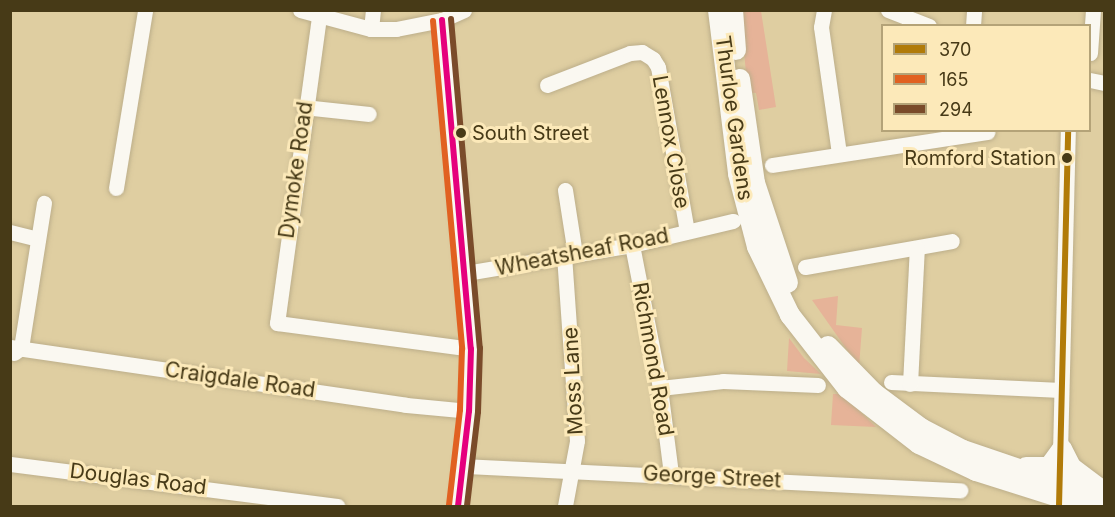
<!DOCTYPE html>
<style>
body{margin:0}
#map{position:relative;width:1115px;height:517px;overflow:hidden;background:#dfcea1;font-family:Inter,sans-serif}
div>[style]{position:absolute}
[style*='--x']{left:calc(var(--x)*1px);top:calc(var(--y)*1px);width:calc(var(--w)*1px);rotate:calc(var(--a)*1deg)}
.green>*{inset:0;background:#e6b398}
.roads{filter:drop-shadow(0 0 2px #bcae8a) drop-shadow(0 0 2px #bcae8a)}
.minor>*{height:15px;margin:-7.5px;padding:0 7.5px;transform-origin:7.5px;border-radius:7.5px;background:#faf8f1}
.major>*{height:20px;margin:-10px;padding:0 10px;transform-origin:10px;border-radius:10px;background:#faf8f1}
.bus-1>*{height:6px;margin:-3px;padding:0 3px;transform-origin:3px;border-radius:3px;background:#b17b09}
.bus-2>*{height:6px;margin:-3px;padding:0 3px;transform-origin:3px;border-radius:3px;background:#e16121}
.bus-3>*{height:6px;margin:-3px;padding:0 3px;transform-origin:3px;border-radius:3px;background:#7a4b2a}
.bus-4>*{height:6px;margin:-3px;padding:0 3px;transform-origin:3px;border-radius:3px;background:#e5007d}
.dots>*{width:16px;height:16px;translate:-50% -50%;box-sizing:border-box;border:3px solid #fce9b9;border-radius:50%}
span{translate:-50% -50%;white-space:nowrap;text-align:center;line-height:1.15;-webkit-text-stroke:6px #fce9b9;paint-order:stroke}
.bus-label{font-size:20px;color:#473a17}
.left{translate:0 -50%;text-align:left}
.right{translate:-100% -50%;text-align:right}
.street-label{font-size:21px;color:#473a17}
.frame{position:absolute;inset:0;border:12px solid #473a17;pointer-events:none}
.legend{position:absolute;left:881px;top:24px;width:210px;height:108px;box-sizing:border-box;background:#fce9b9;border:2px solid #b4a378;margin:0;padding:8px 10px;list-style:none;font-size:18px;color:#473a17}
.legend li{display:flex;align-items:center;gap:12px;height:30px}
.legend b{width:30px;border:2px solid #b4a378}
</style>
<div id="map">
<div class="green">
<i style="clip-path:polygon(740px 11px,761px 11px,776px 107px,759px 110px,756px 93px,748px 93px)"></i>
<i style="clip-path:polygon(838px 296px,836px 325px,862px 328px,859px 367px,812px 300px)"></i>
<i style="clip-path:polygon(789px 338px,804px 358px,821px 374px,787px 371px)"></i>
<i style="clip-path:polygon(833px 394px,842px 394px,876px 427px,831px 425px)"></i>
</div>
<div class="roads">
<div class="minor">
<i style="--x:300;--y:10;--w:73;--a:15"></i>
<i style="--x:371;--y:29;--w:25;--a:0"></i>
<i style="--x:396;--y:29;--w:47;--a:-11.1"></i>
<i style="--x:442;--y:20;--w:24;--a:-24"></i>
<i style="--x:824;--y:10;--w:17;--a:100"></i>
<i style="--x:821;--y:27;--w:127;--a:81.9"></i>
<i style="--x:888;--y:10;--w:44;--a:21.3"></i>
<i style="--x:319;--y:17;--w:309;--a:97.8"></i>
<i style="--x:277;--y:323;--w:196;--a:7.6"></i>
<i style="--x:442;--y:20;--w:330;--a:85"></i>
<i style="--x:471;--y:349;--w:62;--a:91.8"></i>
<i style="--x:469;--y:411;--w:96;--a:96.6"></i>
<i style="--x:973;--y:26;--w:16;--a:-86"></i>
<i style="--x:371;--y:29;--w:19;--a:-84"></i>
<i style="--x:1090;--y:53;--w:43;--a:-86"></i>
<i style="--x:1090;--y:80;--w:14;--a:12"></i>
<i style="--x:547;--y:85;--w:89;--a:-21.1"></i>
<i style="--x:630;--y:53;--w:12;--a:-5"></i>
<i style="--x:642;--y:52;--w:13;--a:32"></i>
<i style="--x:653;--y:59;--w:9;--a:58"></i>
<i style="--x:658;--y:67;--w:167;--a:80"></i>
<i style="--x:304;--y:107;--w:65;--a:6.1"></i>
<i style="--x:772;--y:165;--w:218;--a:-8.7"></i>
<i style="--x:116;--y:188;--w:180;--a:-80.7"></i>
<i style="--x:565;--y:190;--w:65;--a:81.1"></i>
<i style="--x:10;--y:232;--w:29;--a:14"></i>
<i style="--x:632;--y:245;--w:146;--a:78.9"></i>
<i style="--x:660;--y:388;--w:87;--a:82.7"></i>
<i style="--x:564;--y:255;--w:186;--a:86"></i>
<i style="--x:577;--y:441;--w:66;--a:100.5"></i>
<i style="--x:805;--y:267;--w:149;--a:-10"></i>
<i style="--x:466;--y:273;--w:168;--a:-9.6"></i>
<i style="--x:632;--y:245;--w:104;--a:-13.4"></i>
<i style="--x:10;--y:347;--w:400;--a:8.3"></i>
<i style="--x:406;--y:405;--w:63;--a:5.4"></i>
<i style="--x:14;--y:353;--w:9;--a:-36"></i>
<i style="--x:21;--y:348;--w:147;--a:-81"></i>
<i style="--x:891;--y:382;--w:170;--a:2.7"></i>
<i style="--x:910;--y:384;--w:136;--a:-87.1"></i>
<i style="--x:660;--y:388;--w:63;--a:-6.3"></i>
<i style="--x:723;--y:381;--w:95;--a:2.4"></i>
<i style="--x:10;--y:464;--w:330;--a:7.3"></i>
<i style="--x:464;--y:466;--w:497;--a:2.8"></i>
<i style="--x:1059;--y:493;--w:363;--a:-88.6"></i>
</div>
<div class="major">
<i style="--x:718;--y:10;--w:165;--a:83"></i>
<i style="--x:738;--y:174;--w:75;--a:75.4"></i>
<i style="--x:757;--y:247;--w:76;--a:64.1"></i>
<i style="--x:790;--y:315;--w:93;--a:52"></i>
<i style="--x:847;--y:388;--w:91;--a:37.9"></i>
<i style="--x:919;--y:444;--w:63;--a:25.3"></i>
<i style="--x:976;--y:471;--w:116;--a:17.5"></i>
<i style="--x:733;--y:10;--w:40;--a:85.7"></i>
<i style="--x:740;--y:79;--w:105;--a:81.8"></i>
<i style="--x:755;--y:183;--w:105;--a:71.7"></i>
<i style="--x:828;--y:346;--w:66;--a:45.6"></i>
<i style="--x:874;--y:393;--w:59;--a:36.7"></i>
<i style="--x:921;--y:428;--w:47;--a:27.6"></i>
<i style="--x:963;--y:450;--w:149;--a:18.8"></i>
<i style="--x:1062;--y:449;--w:20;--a:63"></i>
<i style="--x:1071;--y:467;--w:40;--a:37"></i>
<i style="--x:1026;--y:467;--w:23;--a:0"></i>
<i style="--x:1049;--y:467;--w:22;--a:-54"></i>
</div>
</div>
<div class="bus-1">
<i style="--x:1059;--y:506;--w:376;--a:-88.6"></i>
</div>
<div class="bus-2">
<i style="--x:433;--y:21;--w:329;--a:84.9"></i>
<i style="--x:462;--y:349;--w:61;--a:91.9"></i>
<i style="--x:460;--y:410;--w:96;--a:96.6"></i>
</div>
<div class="bus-3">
<i style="--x:451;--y:19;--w:330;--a:85"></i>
<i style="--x:480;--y:348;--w:64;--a:91.8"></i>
<i style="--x:478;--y:412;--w:95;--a:96.7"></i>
</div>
<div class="bus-4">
<i style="--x:442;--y:20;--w:330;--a:85"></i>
<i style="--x:471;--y:349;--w:62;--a:91.8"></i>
<i style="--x:469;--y:411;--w:96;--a:96.6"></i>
</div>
<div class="dots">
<i style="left:461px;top:133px;background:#473a17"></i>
<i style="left:1067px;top:158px;background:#473a17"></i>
</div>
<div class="bus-label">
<span class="left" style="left:472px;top:133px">South Street</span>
<span class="right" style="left:1056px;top:158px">Romford Station</span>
</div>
<div class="street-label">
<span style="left:734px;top:118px;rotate:82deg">Thurloe Gardens</span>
<span style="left:671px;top:142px;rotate:80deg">Lennox Close</span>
<span style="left:296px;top:170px;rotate:-82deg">Dymoke Road</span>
<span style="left:582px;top:252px;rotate:-11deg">Wheatsheaf Road</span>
<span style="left:653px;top:359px;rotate:80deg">Richmond Road</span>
<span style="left:240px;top:380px;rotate:8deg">Craigdale Road</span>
<span style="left:573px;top:381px;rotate:-93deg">Moss Lane</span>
<span style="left:712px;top:477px;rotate:3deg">George Street</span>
<span style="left:138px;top:479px;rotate:7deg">Douglas Road</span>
</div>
<div class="frame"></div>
<ul class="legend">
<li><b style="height:8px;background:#b17b09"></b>370</li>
<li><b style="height:8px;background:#e16121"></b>165</li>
<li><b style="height:8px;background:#7a4b2a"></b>294</li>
</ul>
</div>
